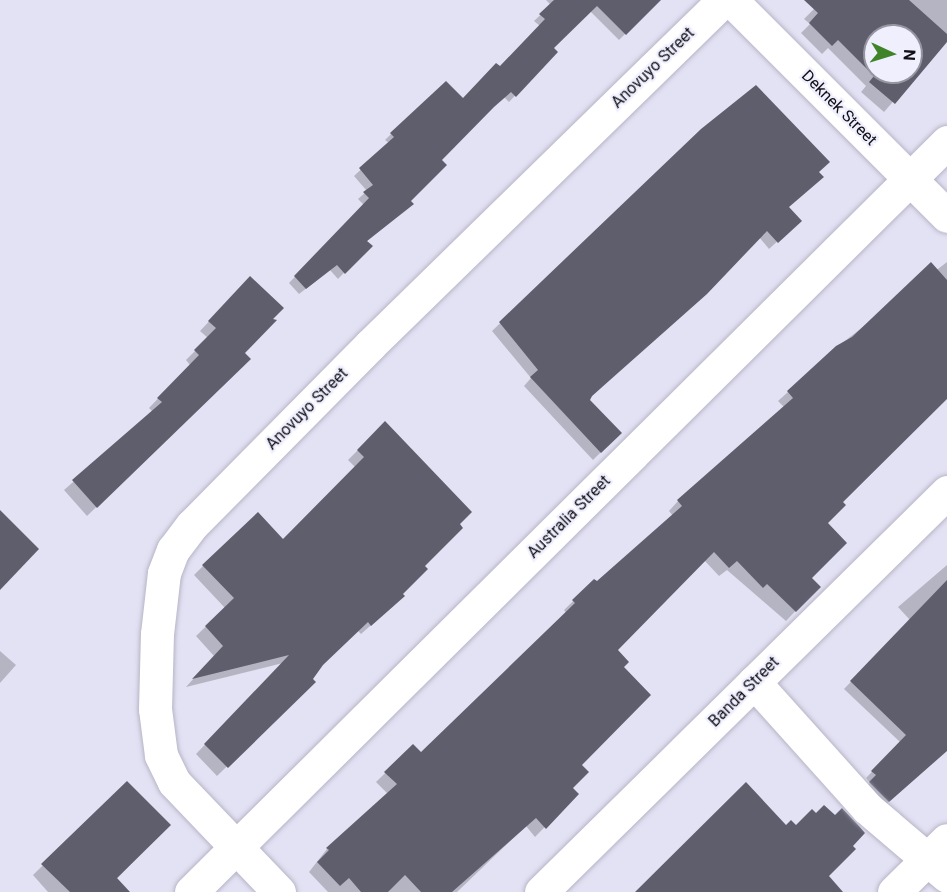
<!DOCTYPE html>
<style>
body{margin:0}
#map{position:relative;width:947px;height:892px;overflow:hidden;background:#e3e2f4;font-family:Roboto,sans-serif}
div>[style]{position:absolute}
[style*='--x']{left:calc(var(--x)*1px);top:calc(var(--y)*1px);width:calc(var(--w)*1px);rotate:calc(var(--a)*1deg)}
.shadow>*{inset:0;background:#0003}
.building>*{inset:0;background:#5f5e6d}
.roads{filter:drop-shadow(0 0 2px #b6b5c6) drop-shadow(0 0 2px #b6b5c6)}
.minor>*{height:33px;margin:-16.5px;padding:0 16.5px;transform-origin:16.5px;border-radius:16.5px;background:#fff}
span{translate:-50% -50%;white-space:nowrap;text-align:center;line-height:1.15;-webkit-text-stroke:4.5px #f0effe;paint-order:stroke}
.street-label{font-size:16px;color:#0e0e14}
.north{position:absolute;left:863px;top:24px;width:60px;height:60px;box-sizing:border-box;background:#f0effe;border:2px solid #9695a0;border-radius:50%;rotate:94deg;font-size:16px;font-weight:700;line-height:24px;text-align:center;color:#0e0e14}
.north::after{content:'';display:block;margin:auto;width:21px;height:27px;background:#3f8428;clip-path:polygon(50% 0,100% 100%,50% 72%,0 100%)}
</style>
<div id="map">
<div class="shadow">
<i style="clip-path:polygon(546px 0,657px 2px,619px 40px,590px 11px,552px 48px,556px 52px,509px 102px,504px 97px,487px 112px,440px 160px,409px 201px,412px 204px,366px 242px,370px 246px,338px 279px,330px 270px,299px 294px,289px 283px,364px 205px,358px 199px,367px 191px,354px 176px,389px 143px,385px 140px,391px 134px,463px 100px,500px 68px,540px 26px,534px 21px,551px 5px)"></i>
<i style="clip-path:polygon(evenodd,823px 0,947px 0,947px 40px,884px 112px,861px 92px,866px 86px,828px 48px,822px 54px,801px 33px,810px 24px,804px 19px,823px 0,875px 36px,911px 36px,911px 72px,875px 72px,875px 36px)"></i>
<i style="clip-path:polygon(702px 130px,788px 207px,792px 228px,769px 249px,759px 237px,588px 400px,620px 433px,593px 460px,524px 386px,531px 378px,492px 331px)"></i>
<i style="clip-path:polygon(947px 262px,947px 397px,842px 503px,826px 523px,810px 578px,818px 587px,786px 621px,727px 570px,719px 576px,704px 560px,616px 650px,622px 667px,571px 788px,577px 794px,535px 837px,526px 826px,457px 892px,328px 892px,309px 872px,327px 849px,388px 794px,376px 782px,413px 746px,421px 754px,567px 614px,564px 610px,594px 581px,597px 584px,673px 516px,669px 511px,678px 501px,785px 408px,778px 401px,788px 392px,837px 347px)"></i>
<i style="clip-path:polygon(250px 278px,243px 353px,249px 359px,87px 516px,64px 490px,153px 412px,149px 408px,190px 365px,186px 360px,208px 338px,200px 331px)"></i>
<i style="clip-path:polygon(385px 423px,423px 566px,394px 605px,361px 634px,357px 630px,321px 665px,311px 679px,314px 682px,217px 776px,196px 754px,283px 663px,186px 687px,214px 656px,196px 636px,225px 608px,194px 575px,203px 566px,283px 541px,355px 467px,348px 460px)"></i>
<i style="clip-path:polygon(947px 565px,947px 750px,882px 808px,863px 790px,870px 783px,866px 778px,900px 742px,844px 689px,910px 620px,898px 607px)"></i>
<i style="clip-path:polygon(0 651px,16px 665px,0 683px)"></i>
<i style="clip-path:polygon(127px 783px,169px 825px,104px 892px,48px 892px,33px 875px)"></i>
</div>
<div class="building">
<i style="clip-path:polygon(554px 0,661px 0,626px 35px,597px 6px,554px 48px,558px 52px,516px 97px,511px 92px,494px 107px,442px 160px,447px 165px,411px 201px,414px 204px,367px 241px,373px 246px,345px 274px,337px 265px,306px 289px,294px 276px,369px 198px,363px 192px,373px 185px,359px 168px,394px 137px,390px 133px,446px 81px,463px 98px,496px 63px,500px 66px,545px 19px,539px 14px)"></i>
<i style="clip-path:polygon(evenodd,804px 0,909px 0,947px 34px,947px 42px,895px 104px,869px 82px,874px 76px,838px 40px,832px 46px,809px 23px,818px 13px,804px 0,875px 36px,911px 36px,911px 72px,875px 72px,875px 36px)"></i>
<i style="clip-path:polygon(756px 85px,830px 162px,819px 172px,824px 177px,789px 207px,802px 221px,778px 243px,767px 231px,707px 294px,592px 396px,590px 400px,622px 433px,601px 453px,530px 377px,538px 370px,499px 322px,701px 129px)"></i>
<i style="clip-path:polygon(931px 262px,947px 280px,947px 399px,843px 502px,846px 505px,828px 523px,847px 543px,812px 578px,821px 587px,796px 612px,767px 584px,763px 588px,737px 561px,729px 568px,714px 552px,618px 650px,629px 662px,624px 667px,651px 695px,582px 765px,589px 772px,573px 788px,579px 794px,546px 829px,536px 818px,452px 892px,421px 892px,405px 875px,388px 892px,361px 892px,349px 878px,340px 886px,317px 862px,329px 850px,326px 848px,397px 784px,384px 772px,413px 744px,421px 752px,575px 603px,572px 600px,594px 579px,597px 581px,682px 506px,677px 500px,793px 398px,787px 391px,836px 346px,852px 337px)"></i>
<i style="clip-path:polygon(250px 276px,284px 308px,273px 319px,277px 320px,245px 353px,251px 359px,97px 508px,72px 480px,162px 402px,157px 398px,199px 355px,194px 350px,216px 328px,208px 321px)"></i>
<i style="clip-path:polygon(385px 421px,472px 512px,460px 524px,463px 528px,425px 566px,428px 569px,403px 594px,405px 596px,371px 626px,368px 622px,323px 665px,313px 679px,316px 682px,228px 768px,204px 744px,289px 655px,192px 679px,223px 646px,205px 626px,234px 598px,202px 565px,258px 512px,283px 539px,364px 457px,357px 450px)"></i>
<i style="clip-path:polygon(0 510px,39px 549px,0 590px)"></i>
<i style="clip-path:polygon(947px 580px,947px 751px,889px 802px,869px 782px,876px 775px,871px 771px,906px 735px,850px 681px)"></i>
<i style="clip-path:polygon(127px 781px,171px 825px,117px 878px,130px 892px,70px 892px,41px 864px)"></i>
<i style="clip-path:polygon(746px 782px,786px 825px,791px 820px,796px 825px,812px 809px,816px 813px,824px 805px,835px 815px,842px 808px,859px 826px,865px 833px,853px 846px,856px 849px,829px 876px,843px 892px,635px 892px)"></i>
</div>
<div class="roads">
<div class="minor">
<i style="--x:731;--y:0;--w:305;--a:45"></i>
<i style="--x:754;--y:682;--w:169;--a:48.1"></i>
<i style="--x:867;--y:808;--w:105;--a:40.4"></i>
<i style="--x:191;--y:892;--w:1065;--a:-44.77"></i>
<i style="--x:279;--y:892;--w:152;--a:-133.7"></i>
<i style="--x:174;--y:782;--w:30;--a:-116"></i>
<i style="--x:161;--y:755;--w:46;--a:-97.4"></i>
<i style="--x:155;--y:709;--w:75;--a:-88.5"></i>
<i style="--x:157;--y:634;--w:61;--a:-83.5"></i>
<i style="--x:164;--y:573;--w:25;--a:-69"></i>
<i style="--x:173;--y:550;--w:31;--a:-53"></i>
<i style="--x:192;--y:525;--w:253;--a:-45.3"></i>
<i style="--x:370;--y:345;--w:494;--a:-44.3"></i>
<i style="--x:541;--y:892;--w:570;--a:-44.57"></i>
<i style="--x:894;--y:892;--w:74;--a:-44.5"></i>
</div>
</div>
<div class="street-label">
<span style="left:653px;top:68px;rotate:-44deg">Anovuyo Street</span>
<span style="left:839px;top:108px;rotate:45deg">Deknek Street</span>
<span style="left:307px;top:409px;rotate:-45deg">Anovuyo Street</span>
<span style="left:569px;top:517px;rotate:-45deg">Australia Street</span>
<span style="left:744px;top:692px;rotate:-45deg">Banda Street</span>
</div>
<div class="north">N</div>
</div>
